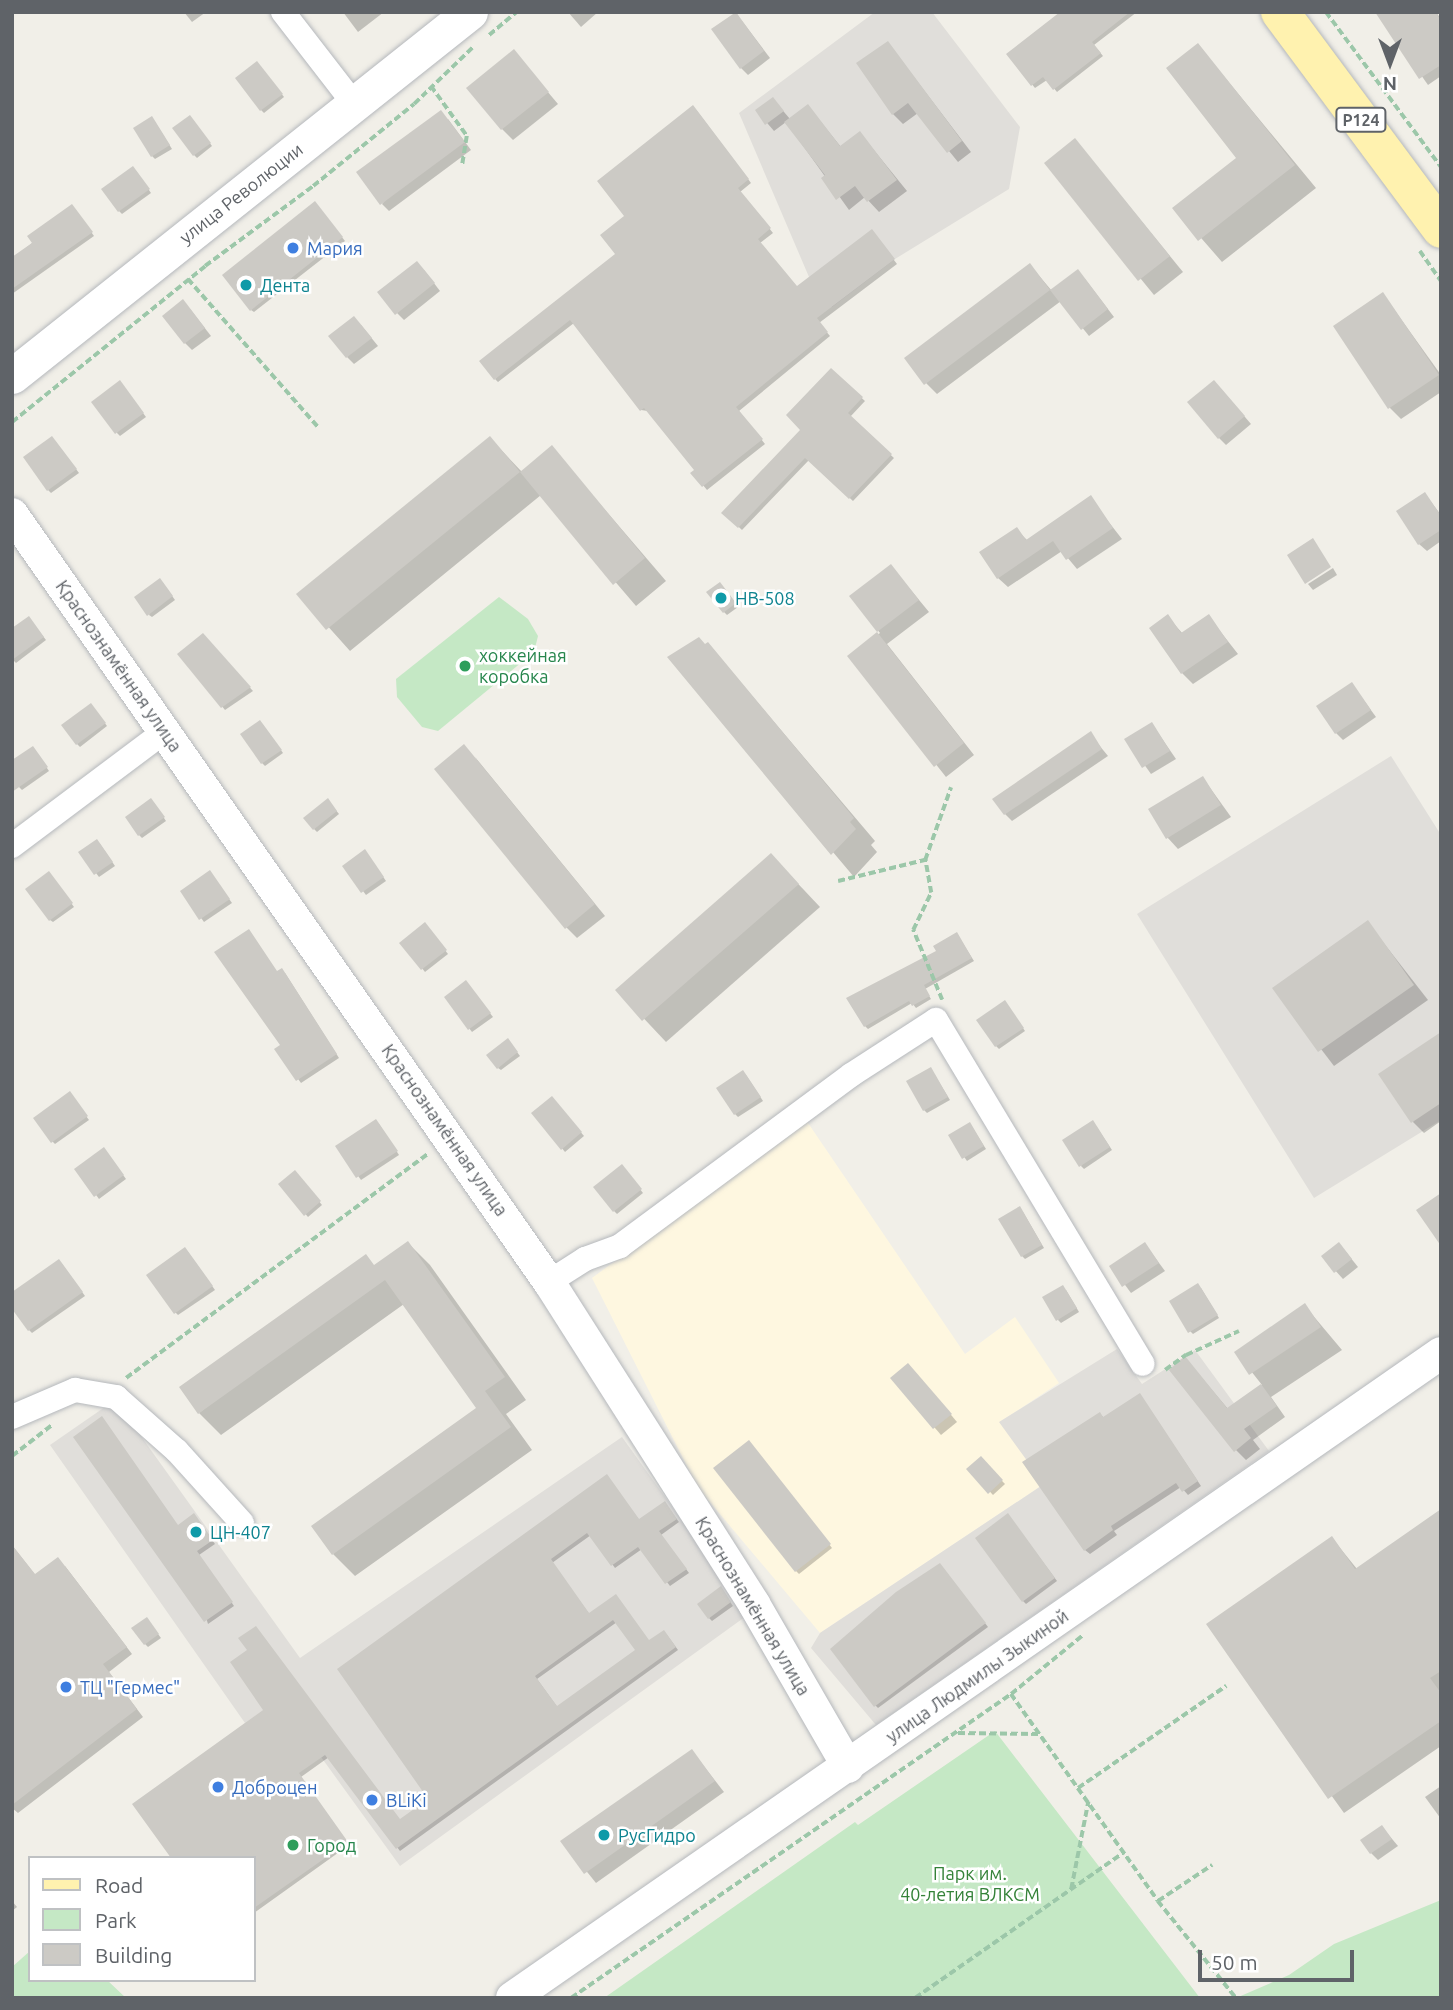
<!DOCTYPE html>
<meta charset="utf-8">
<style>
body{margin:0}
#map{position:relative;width:1453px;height:2010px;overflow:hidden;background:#f1efe8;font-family:Ubuntu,sans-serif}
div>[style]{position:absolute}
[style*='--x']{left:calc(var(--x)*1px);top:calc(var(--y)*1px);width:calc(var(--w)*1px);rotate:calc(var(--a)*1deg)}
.commercial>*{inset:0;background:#fef7e0}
.industrial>*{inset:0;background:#e0deda}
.green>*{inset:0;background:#c5e8c5}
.shadow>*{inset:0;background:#0003}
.building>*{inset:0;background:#cccac5}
.path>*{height:3.5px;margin-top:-1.75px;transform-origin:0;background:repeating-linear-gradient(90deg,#9cc7a9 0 7px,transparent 0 10.5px)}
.roads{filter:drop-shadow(0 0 2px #b5b8bc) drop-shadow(0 0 2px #b5b8bc)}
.minor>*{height:24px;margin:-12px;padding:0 12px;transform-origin:12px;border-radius:12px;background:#fff}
.tertiary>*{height:32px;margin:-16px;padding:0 16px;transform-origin:16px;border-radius:16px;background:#fff}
.secondary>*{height:35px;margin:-17.5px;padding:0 17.5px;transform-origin:17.5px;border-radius:17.5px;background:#fff}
.primary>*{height:38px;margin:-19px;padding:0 19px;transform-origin:19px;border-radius:19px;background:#fff2af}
.dots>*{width:19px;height:19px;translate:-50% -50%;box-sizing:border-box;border:4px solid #fff;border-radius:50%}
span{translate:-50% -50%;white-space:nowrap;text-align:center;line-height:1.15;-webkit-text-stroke:5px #fff;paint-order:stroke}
.shield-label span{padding:2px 5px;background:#fff;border:2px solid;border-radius:5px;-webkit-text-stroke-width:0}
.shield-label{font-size:16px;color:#5f6368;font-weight:700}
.street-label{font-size:18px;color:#5f6368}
.shop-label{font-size:18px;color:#366cbe}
.left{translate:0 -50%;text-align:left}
.culture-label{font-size:18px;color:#0d838f}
.leisure-label{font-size:18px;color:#27864d}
.park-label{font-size:18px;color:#348238}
.frame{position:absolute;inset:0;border:14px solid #5f6368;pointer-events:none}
.legend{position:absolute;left:28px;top:1856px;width:228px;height:126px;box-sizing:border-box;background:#fff;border:2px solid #bfc1c3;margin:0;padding:9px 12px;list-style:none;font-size:21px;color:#5f6368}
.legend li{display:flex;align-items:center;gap:14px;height:35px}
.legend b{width:35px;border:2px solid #bfc1c3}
.north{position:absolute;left:1355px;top:28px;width:70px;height:70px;-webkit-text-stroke:5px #fff;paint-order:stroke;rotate:180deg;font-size:19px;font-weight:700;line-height:28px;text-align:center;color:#5f6368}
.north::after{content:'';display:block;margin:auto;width:24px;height:32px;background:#5f6368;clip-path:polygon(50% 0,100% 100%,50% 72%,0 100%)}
.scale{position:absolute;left:1198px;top:1950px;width:156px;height:32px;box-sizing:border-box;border:4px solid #5f6368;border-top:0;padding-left:9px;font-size:21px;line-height:24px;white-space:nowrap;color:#5f6368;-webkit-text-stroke:5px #fff;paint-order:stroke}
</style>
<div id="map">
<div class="commercial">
<i style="clip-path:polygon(806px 1120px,965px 1354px,1015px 1317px,1059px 1383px,1000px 1422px,1044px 1484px,820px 1633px,698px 1488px,592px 1278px)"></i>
</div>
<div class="industrial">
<i style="clip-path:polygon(875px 12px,932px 12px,1020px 127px,1009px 189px,895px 259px,832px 307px,809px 277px,739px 113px)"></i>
<i style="clip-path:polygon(1391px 756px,1441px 835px,1441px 1120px,1314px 1198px,1137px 914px)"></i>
<i style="clip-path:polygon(1117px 1349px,1142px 1384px,1195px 1350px,1269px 1451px,876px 1725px,811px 1648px,820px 1633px,1044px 1484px,999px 1422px)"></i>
<i style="clip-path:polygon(115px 1400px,300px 1658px,622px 1437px,749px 1614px,400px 1866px,279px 1699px,245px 1723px,50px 1445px)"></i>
</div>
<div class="green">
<i style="clip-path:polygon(499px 597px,528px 619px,538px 636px,534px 652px,438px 731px,422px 727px,397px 697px,396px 679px)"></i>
<i style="clip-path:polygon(995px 1731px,1200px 1998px,604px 1998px,855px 1822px,858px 1825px)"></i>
<i style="clip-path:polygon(1441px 1900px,1441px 1998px,1236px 1998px,1289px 1975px,1334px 1944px)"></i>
<i style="clip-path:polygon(30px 1951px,30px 1980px,107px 1980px,126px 1998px,12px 1998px,12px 1967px)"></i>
</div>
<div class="shadow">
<i style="clip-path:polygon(184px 12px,206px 12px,192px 22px)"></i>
<i style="clip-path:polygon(343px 12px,384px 12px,358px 32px)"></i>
<i style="clip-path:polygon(568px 12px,598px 12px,581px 27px)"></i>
<i style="clip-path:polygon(1063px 12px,1137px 12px,1094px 45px,1103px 56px,1057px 92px,1047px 80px,1035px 88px,1008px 55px)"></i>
<i style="clip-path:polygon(1377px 12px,1436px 12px,1441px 19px,1441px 76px,1428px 85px)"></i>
<i style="clip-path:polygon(742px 21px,770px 58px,748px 75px,741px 68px)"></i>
<i style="clip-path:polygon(888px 43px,971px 152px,958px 162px,918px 113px,903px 124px,893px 114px)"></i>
<i style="clip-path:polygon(1198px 45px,1316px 188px,1222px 262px,1175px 208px,1239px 158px)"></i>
<i style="clip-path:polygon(514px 52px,558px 104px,513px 140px,502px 129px)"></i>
<i style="clip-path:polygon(260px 66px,284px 97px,264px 113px,261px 110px)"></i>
<i style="clip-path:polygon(773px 99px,790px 119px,808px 106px,841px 147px,860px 133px,907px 191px,879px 212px,865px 197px,849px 210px,786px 122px,774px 131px,757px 111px)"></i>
<i style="clip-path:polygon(697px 111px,751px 183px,740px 192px,773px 233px,760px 243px,797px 288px,875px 235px,897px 264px,819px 323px,830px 336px,739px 411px,765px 444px,707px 490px,693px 473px,696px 470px,648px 411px,641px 410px,574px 323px,498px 382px,495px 379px,617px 254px,627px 216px)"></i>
<i style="clip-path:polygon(448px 119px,471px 150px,389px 211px,382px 204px)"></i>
<i style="clip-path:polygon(193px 120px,212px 146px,197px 158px,194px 155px)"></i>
<i style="clip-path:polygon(155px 122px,172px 149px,155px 159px,152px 156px)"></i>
<i style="clip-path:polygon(1075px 140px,1183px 272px,1154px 295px,1046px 163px)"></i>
<i style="clip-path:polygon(136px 171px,151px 193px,122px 214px,119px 211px)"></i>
<i style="clip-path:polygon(318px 207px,345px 241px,254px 312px,251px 310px)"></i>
<i style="clip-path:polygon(75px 209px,94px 236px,12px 294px,12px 259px)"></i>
<i style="clip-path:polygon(1030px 265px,1052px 291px,1085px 279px,1114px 317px,1089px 336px,1061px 301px,937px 394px,926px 383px)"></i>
<i style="clip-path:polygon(424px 270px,440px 291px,404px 320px,397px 313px)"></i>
<i style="clip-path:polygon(1383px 294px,1441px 375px,1441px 392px,1401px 419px,1390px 408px)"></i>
<i style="clip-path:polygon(190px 309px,211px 336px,192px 350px,185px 343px)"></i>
<i style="clip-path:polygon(361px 325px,378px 346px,354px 364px,347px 357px)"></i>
<i style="clip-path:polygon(831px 370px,865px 401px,850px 417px,894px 458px,853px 501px,809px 460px,742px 530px,724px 513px,802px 430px)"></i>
<i style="clip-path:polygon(123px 386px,146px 417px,120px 436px,117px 433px)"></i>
<i style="clip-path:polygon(1221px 389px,1251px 424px,1226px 445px,1219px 438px)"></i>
<i style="clip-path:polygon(490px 438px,522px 472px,552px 448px,666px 581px,636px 606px,541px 495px,350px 651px,299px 594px)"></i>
<i style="clip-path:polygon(55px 441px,79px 473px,51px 493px,48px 490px)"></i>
<i style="clip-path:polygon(1425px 494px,1441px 515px,1441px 541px,1427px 551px,1419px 544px)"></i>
<i style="clip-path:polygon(1090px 498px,1122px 539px,1077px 569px,1062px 551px,1008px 587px,998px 578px,981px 553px,1016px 529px,1028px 541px)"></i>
<i style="clip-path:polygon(891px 566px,929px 612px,887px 644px,974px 755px,946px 777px,850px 656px,880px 633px,852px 597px)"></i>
<i style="clip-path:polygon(1333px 568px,1337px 575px,1313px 590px,1308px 584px)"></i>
<i style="clip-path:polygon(163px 583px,175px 600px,152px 617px,149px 615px)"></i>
<i style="clip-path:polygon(723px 587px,738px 607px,727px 615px,724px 612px)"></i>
<i style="clip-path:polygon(1168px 617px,1183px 634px,1209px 617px,1238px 654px,1193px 684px,1182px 673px)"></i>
<i style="clip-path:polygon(31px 621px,46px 640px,16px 663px,12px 659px)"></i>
<i style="clip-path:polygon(203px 635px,253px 691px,225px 710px,179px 654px)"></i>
<i style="clip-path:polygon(708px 644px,875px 841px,871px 845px,877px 852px,854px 877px,669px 658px)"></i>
<i style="clip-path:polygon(1352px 684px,1376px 717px,1343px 740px,1336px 733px)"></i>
<i style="clip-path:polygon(94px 709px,107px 726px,80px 747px,77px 744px)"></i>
<i style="clip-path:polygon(1152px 724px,1176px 759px,1151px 774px,1126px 739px)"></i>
<i style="clip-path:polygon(263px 725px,283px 753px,265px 766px,262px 763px)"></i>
<i style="clip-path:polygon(1090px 734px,1108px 756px,1012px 821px,1005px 814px)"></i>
<i style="clip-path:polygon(35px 751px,49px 771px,22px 790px,19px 787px)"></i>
<i style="clip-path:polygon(475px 757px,605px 916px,577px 938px,566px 927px)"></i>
<i style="clip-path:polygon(1203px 778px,1231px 817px,1178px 849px,1167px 837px)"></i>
<i style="clip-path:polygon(154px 803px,166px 821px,142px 838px,139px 835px)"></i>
<i style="clip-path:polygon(330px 803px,339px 814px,317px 832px,314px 829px)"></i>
<i style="clip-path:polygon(100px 844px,115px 866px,99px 877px,81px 853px)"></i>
<i style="clip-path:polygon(368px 855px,386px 881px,366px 895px,344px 866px)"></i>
<i style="clip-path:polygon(771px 855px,820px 907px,666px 1042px,618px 991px)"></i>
<i style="clip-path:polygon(213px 876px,232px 903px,204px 922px,182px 892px)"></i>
<i style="clip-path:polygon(52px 877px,74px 907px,53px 922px,50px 920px)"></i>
<i style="clip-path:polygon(1368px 923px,1428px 1000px,1334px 1066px,1275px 989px)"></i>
<i style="clip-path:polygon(428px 928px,448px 954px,425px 972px,402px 943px)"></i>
<i style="clip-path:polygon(957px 934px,974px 961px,925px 989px,931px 999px,916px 1008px,912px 1003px,868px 1029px,865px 1026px)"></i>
<i style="clip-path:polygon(277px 973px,285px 973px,339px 1058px,301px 1083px,276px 1049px,282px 1045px)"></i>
<i style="clip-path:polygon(469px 986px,493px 1017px,472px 1032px,446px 998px)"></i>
<i style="clip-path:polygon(1008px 1006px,1025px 1031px,999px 1049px,996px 1046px)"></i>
<i style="clip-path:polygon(1441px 1034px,1441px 1121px,1424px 1133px,1413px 1122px)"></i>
<i style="clip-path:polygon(511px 1044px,520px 1056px,501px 1070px,498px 1068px)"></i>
<i style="clip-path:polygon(931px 1069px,950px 1100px,927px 1113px,924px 1110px)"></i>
<i style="clip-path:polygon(746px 1075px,763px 1101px,738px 1117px,735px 1114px)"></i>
<i style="clip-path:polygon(72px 1097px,89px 1120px,55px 1144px,52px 1141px)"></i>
<i style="clip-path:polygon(555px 1101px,584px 1136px,565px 1152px,533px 1113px)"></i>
<i style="clip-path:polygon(379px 1124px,399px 1155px,361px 1180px,337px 1146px)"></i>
<i style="clip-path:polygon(1096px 1126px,1112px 1150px,1084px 1169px,1081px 1166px)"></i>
<i style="clip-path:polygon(972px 1127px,986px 1149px,967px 1161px,950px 1136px)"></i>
<i style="clip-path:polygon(107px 1153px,126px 1179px,99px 1199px,77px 1169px)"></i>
<i style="clip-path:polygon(625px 1170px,643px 1193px,617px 1214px,614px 1211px)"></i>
<i style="clip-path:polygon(295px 1172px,322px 1205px,308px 1217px,280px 1184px)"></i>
<i style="clip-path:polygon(1023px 1212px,1044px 1248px,1025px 1259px,1022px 1256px)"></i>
<i style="clip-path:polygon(408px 1243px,430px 1265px,526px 1400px,506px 1414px,532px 1450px,355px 1576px,333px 1554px,479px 1409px,404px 1304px,221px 1435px,199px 1413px)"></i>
<i style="clip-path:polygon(1145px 1244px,1165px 1271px,1131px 1293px,1111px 1266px)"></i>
<i style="clip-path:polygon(188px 1252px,215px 1290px,178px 1315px,175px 1312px)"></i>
<i style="clip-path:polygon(1346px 1252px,1358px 1267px,1343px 1279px,1323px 1257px)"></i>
<i style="clip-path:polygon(62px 1264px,85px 1296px,32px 1333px,29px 1330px)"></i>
<i style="clip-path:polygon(1201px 1288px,1219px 1318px,1193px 1334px,1190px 1331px)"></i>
<i style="clip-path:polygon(1066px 1290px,1079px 1312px,1061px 1323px,1058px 1320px)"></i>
<i style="clip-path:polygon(1305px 1306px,1342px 1350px,1271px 1397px,1285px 1417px,1253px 1440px,1260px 1449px,1246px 1460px,1236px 1450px,1185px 1358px,1228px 1409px,1262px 1385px,1236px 1352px)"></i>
<i style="clip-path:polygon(915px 1372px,957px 1422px,941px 1435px,892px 1378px)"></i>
<i style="clip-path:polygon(1140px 1395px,1201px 1486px,1188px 1495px,1181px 1487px,1114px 1531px,1117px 1535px,1090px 1554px,1085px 1550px,1100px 1414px,1104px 1418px)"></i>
<i style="clip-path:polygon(752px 1446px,832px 1548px,799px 1574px,796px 1571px)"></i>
<i style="clip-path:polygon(981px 1459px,1005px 1484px,993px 1495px,969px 1469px)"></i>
<i style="clip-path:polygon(evenodd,607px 1477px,640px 1521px,667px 1506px,679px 1522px,661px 1535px,689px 1573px,670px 1586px,642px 1549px,615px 1568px,591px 1535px,552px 1563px,590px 1615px,615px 1597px,649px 1642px,667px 1635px,678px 1650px,400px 1851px,329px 1757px,301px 1777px,349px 1845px,254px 1913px,266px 1710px,232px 1663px,400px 1821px,430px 1800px,339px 1669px,607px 1477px,617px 1622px,637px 1651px,558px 1708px,537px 1679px,617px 1622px)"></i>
<i style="clip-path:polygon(1441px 1511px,1441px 1746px,1344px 1813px,1208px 1624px,1332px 1538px,1357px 1569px)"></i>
<i style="clip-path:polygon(197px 1519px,215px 1544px,199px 1555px,234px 1606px,208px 1624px,178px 1527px)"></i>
<i style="clip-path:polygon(1011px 1519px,1057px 1581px,1026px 1604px,1023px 1601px)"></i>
<i style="clip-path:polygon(12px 1545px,36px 1576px,65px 1566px,132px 1654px,109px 1672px,143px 1717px,18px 1813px,12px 1808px)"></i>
<i style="clip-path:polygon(943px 1568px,988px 1627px,878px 1708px,875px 1705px)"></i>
<i style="clip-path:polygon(724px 1592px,733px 1606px,712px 1621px,709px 1618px)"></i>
<i style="clip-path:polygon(149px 1622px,161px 1638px,148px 1647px,145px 1644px)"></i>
<i style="clip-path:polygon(692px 1751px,724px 1792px,596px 1883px,563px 1842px)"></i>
<i style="clip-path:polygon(1441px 1786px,1441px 1819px,1425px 1797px)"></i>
<i style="clip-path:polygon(1382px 1827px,1398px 1846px,1378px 1860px,1371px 1853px)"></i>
<i style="clip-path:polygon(12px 1901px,17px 1907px,12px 1911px)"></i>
</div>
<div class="building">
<i style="clip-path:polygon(736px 12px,764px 51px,740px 69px,711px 29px)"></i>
<i style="clip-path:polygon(1060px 12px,1130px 12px,1092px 42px,1101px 53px,1053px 90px,1043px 77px,1031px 86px,1006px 54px)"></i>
<i style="clip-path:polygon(1375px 12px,1435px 12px,1441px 20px,1441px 65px,1419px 79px)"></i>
<i style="clip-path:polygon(888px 41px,962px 141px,947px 153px,908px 103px,892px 115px,856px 63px)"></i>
<i style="clip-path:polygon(1198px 43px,1295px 165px,1198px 241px,1172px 208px,1236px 158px,1166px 68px)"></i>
<i style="clip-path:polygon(514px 49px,549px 92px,501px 130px,466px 88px)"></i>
<i style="clip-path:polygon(257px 61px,283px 94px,260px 111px,235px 78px)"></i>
<i style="clip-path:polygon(773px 97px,784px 111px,765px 125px,755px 110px)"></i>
<i style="clip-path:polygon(808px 104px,840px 146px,860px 131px,897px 180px,867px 202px,855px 186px,836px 200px,821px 178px,825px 175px,784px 122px)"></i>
<i style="clip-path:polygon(693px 105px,749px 179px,738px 188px,771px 228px,758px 239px,797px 286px,872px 229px,895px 259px,817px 318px,828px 332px,736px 407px,763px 439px,702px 487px,690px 473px,694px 470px,644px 408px,640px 411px,570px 320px,494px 380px,479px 361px,615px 254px,600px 235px,624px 216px,597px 181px)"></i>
<i style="clip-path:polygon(441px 110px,465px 142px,380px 205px,356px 172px)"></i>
<i style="clip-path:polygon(190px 115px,211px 143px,193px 156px,172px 128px)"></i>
<i style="clip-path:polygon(152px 116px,170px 145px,151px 157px,133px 128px)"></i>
<i style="clip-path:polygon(1075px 138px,1170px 256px,1138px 281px,1044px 163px)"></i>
<i style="clip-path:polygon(133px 166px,150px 189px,118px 212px,101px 189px)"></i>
<i style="clip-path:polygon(315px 201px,343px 237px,250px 311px,222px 275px)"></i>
<i style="clip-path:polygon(72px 204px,93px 232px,12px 289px,12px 257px,32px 243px,27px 236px)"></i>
<i style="clip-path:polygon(417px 261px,435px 283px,395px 315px,377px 292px)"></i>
<i style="clip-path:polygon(1030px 263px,1050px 290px,924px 385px,904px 358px)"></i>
<i style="clip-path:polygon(1078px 269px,1108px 309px,1081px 330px,1050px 290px)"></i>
<i style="clip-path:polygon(1383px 292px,1439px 375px,1388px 409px,1333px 326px)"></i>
<i style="clip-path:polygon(183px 299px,205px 328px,184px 344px,162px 316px)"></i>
<i style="clip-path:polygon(354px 316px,372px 338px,346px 358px,328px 336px)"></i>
<i style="clip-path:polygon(831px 368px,863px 397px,848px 413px,892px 454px,849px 499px,805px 458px,738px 528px,721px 513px,800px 430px,786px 415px)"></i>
<i style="clip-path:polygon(120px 380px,144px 413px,115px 434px,91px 402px)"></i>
<i style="clip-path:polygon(1214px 380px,1245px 416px,1218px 439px,1187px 402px)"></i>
<i style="clip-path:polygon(52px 436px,77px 469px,47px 491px,23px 457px)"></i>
<i style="clip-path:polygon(490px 436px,520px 472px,326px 630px,296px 594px)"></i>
<i style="clip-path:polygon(552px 445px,645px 558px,613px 585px,520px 472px)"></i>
<i style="clip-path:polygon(1425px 492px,1441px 516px,1441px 530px,1418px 545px,1396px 511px)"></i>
<i style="clip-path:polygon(1091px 495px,1113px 528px,1066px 560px,1053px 541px,997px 579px,979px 552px,1017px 527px,1026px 540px)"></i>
<i style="clip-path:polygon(1313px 538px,1331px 567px,1305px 584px,1287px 555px)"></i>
<i style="clip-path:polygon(891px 564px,919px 600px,877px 632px,849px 596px)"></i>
<i style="clip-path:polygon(160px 578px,173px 596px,147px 616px,134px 597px)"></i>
<i style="clip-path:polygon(720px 582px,736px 603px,723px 613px,706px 592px)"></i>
<i style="clip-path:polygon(1168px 614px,1181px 633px,1209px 614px,1228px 642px,1181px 674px,1149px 628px)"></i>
<i style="clip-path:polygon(29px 616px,44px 637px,12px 660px,12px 628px)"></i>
<i style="clip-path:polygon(877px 632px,964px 743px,934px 767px,847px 656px)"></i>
<i style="clip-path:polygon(203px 633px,251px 687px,221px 708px,177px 654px)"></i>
<i style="clip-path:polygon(699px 637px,705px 644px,708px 642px,854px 818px,850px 822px,856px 829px,831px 855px,667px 657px)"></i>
<i style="clip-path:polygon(1352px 682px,1371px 710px,1335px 734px,1316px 706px)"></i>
<i style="clip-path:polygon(91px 703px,106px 723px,76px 745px,61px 725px)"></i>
<i style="clip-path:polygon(260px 720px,282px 750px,261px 764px,240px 734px)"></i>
<i style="clip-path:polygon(1152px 722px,1170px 751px,1142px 768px,1124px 739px)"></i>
<i style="clip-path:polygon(1091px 731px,1102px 749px,1004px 815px,992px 799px)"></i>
<i style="clip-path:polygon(464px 744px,595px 904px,565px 929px,434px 769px)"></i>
<i style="clip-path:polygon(33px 746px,48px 767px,12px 792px,12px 760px)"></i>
<i style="clip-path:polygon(1203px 776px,1221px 805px,1166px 839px,1148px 809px)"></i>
<i style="clip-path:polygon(151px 798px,165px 817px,138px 836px,125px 817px)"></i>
<i style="clip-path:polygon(328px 798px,337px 811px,313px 830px,303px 818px)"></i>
<i style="clip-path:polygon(97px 839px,113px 862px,94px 875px,78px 852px)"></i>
<i style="clip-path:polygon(365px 849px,384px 877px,361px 893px,342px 866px)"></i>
<i style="clip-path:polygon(771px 853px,799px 884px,642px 1021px,615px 990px)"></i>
<i style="clip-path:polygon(210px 870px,230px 899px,199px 920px,180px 891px)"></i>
<i style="clip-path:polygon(49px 871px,73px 903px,49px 921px,25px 889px)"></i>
<i style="clip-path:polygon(1368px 920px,1414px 985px,1318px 1052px,1272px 988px)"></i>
<i style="clip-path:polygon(425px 922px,447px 950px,421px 970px,399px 943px)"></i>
<i style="clip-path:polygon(249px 929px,277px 971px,282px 968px,337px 1054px,296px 1081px,274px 1049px,280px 1045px,214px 952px)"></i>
<i style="clip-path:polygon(957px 932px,972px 958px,924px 985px,930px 996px,912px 1006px,909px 1001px,864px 1027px,846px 998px,936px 951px,933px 946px)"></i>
<i style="clip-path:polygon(466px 980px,491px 1013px,468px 1030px,444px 997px)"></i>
<i style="clip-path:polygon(1005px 1000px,1024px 1028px,995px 1047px,976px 1020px)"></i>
<i style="clip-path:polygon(1441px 1032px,1441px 1103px,1411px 1123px,1378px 1074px)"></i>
<i style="clip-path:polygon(508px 1038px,518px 1052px,497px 1069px,486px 1055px)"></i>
<i style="clip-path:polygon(931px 1067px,948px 1097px,923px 1111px,906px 1081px)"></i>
<i style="clip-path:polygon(743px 1070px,761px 1097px,734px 1115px,716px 1088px)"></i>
<i style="clip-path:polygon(70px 1091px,88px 1116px,51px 1143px,33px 1118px)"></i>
<i style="clip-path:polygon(552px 1096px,582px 1132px,561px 1150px,531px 1113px)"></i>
<i style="clip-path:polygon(376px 1119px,398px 1151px,356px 1178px,335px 1146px)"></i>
<i style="clip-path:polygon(1093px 1120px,1110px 1147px,1079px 1167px,1062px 1140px)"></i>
<i style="clip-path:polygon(970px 1122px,984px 1146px,962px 1159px,948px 1135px)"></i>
<i style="clip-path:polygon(104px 1147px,124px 1175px,94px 1197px,74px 1169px)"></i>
<i style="clip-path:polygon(622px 1164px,642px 1189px,613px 1212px,593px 1187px)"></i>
<i style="clip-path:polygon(295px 1170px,321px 1201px,304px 1216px,278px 1184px)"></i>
<i style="clip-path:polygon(1441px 1193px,1441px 1246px,1416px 1210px)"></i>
<i style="clip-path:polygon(1020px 1206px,1042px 1245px,1021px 1257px,998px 1219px)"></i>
<i style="clip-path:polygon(408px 1241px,505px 1377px,485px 1391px,511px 1427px,332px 1555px,311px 1526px,476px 1408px,385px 1280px,198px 1414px,179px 1387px,366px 1254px,374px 1265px)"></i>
<i style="clip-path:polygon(1145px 1242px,1159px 1263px,1122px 1287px,1109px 1266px)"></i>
<i style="clip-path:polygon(1339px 1242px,1352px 1259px,1334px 1273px,1321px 1256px)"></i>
<i style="clip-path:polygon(185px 1247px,213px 1286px,174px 1314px,146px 1275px)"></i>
<i style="clip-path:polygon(59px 1259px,83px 1292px,28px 1331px,12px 1309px,12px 1292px)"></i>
<i style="clip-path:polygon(1198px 1283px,1218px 1315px,1188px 1333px,1169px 1301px)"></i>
<i style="clip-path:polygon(1063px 1285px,1077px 1308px,1056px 1321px,1042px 1297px)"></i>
<i style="clip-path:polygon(1305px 1303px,1321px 1327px,1249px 1375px,1234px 1352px)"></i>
<i style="clip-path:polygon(1185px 1356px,1227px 1408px,1261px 1384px,1277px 1406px,1244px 1429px,1251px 1438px,1234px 1452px,1169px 1370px)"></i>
<i style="clip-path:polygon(908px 1363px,952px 1414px,933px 1429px,890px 1378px)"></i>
<i style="clip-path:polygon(1140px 1393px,1198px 1481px,1182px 1492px,1176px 1483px,1111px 1526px,1113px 1530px,1084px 1551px,1022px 1462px,1100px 1412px,1103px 1417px)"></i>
<i style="clip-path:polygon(102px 1416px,178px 1525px,194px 1513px,213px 1540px,197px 1551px,233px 1602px,204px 1622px,73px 1437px)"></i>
<i style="clip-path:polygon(749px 1440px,831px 1544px,795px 1572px,713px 1468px)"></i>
<i style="clip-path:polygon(981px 1456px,1003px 1480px,988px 1494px,966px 1469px)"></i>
<i style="clip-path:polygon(evenodd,607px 1474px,639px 1519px,665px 1501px,677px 1519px,659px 1531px,687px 1569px,665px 1584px,638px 1547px,611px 1566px,587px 1533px,551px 1559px,589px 1613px,616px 1594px,649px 1640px,664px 1630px,676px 1647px,396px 1849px,325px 1755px,299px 1773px,348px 1842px,254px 1908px,254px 1858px,171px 1858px,132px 1804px,263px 1710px,230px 1662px,247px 1650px,238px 1638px,256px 1626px,400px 1819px,428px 1799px,337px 1669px,607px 1474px,613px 1620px,635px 1650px,557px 1706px,535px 1676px,613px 1620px)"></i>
<i style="clip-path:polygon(1441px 1509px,1441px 1671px,1430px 1678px,1441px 1693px,1441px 1721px,1328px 1799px,1206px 1624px,1332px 1536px,1355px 1569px)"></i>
<i style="clip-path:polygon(1008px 1513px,1055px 1578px,1022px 1602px,975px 1538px)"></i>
<i style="clip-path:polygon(12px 1545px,35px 1574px,58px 1557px,127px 1647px,103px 1664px,137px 1709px,12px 1805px)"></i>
<i style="clip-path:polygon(940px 1563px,986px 1623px,874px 1707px,830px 1649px,896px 1592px)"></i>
<i style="clip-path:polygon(721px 1586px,731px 1602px,708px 1619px,697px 1604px)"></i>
<i style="clip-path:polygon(147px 1617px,159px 1634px,144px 1645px,131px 1628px)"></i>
<i style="clip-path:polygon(692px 1749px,715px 1781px,584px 1874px,560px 1841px)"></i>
<i style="clip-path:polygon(1382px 1825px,1392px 1839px,1370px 1854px,1360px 1840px)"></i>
</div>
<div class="path">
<i style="--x:1326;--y:12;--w:193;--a:53.4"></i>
<i style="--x:489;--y:35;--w:35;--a:-40"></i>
<i style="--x:431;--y:86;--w:62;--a:54.2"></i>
<i style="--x:467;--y:136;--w:30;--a:99"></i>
<i style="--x:1420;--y:251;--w:37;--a:55"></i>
<i style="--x:188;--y:279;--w:198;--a:48.7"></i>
<i style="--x:12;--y:422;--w:248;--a:-38.9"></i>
<i style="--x:205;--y:266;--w:134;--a:-36.5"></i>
<i style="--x:313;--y:186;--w:130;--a:-39.1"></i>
<i style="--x:414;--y:104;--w:81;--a:-44"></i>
<i style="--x:838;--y:881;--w:89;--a:-13.6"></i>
<i style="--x:942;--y:1000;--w:76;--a:-112.5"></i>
<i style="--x:913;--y:930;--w:41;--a:-64.1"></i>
<i style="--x:931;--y:893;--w:34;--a:-100"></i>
<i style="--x:925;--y:860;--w:77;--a:-70.4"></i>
<i style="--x:1165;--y:1370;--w:26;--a:-36"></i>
<i style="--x:1186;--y:1355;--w:58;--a:-24.4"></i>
<i style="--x:126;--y:1378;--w:377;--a:-36.6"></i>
<i style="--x:12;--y:1456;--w:51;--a:-37.8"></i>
<i style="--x:1011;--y:1694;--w:254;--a:54.6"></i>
<i style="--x:1158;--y:1901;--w:65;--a:-33.7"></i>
<i style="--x:958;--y:1733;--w:82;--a:0.7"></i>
<i style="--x:1078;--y:1788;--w:180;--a:-34.6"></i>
<i style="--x:1071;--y:1889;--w:89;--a:-78.9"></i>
<i style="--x:1158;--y:1901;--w:124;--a:51.2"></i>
<i style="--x:571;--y:1998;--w:535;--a:-34.64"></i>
<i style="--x:1011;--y:1694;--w:93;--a:-39.3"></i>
<i style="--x:915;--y:1998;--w:254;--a:-34.9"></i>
</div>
<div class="roads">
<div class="minor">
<i style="--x:283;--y:12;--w:116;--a:52.3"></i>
<i style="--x:12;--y:846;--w:191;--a:-36.9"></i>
<i style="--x:549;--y:1282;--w:43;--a:-32.6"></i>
<i style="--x:585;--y:1259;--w:37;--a:-20"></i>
<i style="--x:620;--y:1246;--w:287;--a:-36.5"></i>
<i style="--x:851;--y:1075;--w:101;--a:-32.9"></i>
<i style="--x:936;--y:1020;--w:401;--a:59"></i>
<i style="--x:12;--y:1417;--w:69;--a:-23.2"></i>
<i style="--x:75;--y:1390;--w:42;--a:9.7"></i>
<i style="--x:116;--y:1397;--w:81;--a:41.5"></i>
<i style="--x:177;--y:1451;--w:97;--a:47.9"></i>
</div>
<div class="tertiary">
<i style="--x:12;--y:514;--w:937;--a:55.04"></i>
<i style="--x:549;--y:1282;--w:382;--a:57.5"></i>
<i style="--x:754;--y:1604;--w:188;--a:60"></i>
<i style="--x:512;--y:1998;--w:1131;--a:-34.77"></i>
</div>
<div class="secondary">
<i style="--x:12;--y:376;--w:585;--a:-38.48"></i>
</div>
<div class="primary">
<i style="--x:1280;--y:12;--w:270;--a:53.4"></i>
</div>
</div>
<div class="dots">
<i style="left:293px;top:248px;background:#3f7fe0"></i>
<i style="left:246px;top:285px;background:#0f9aa8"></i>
<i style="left:721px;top:598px;background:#0f9aa8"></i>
<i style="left:465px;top:666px;background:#2e9e5b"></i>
<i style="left:196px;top:1532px;background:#0f9aa8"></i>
<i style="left:66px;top:1687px;background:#3f7fe0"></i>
<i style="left:218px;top:1787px;background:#3f7fe0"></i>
<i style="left:372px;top:1800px;background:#3f7fe0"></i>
<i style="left:604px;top:1835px;background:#0f9aa8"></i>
<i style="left:293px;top:1845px;background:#2e9e5b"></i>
</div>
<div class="shield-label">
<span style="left:1361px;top:120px">Р124</span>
</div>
<div class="street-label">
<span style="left:241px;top:193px;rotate:-38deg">улица Революции</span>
<span style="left:119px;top:666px;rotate:55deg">Краснознамённая улица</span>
<span style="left:445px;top:1130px;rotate:55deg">Краснознамённая улица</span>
<span style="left:753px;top:1606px;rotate:59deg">Краснознамённая улица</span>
<span style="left:977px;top:1676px;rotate:-35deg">улица Людмилы Зыкиной</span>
</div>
<div class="shop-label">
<span class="left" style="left:307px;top:248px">Мария</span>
<span class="left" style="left:80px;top:1687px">ТЦ "Гермес"</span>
<span class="left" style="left:232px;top:1787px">Доброцен</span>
<span class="left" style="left:386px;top:1800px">BLiKi</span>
</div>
<div class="culture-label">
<span class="left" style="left:260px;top:285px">Дента</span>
<span class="left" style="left:735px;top:598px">НВ-508</span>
<span class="left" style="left:210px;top:1532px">ЦН-407</span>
<span class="left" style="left:618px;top:1835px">РусГидро</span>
</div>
<div class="leisure-label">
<span class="left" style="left:479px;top:666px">хоккейная<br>коробка</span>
<span class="left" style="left:307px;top:1845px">Город</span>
</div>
<div class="park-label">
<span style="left:970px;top:1884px">Парк им.<br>40-летия ВЛКСМ</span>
</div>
<div class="frame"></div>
<ul class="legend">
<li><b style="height:9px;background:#fff2af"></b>Road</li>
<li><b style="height:19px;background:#c5e8c5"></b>Park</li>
<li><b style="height:19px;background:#cccac5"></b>Building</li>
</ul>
<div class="north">N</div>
<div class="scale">50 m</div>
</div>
